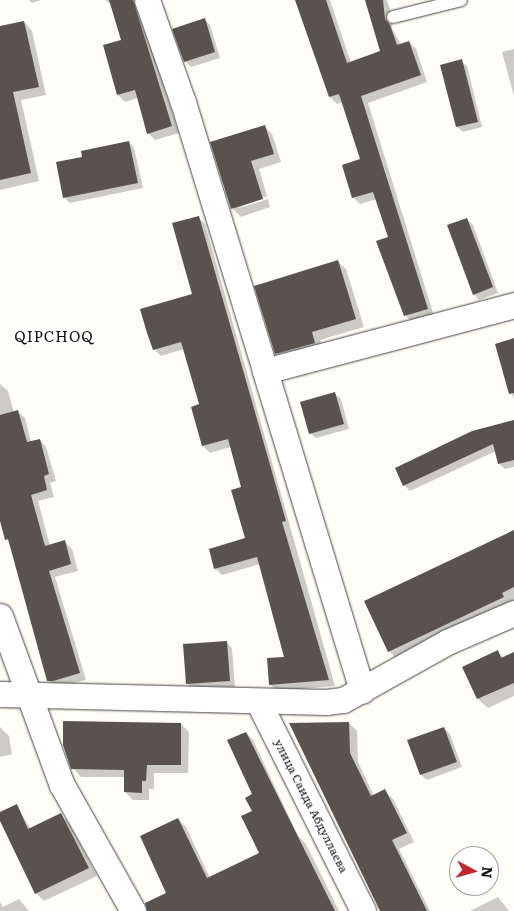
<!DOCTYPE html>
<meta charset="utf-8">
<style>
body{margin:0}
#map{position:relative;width:514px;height:911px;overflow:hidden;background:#fffdf5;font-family:Literata,serif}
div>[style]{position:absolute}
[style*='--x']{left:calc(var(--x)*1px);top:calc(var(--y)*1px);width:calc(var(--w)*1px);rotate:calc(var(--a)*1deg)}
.shadow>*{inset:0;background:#0003}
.building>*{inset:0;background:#5a524d}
.roads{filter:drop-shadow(0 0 1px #444) drop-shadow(0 0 1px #444)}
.service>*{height:12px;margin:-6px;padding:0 6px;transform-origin:6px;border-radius:6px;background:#fff}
.minor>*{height:25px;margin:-12.5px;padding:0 12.5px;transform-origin:12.5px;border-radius:12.5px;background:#fff}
span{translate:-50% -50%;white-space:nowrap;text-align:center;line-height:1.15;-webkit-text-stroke:5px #fff;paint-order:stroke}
.street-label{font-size:12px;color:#111}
.quarter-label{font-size:15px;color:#111;letter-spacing:1px}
.north{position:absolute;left:449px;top:846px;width:50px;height:50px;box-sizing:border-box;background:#fff;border:1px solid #a0a0a0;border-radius:50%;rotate:96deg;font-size:14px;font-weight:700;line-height:20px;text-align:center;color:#111}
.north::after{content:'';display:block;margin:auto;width:18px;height:22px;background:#c4262e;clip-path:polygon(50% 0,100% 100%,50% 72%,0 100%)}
</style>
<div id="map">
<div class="shadow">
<i style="clip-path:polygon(29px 0,41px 0,32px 3px)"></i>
<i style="clip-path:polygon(105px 0,142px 0,140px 13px,179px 133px,155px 140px,148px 133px,138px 98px,125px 102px,118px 95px,123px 41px,112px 5px)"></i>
<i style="clip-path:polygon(297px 0,330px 0,351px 63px,382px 52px,366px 0,387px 0,393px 20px,392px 28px,401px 45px,409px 42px,416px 49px,427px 82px,368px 103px,434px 316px,412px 322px,405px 315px,389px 238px,377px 199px,360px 204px,353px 197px,361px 160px,343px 102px,337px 104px,330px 97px)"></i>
<i style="clip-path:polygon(205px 20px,210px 25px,220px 58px,191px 67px,185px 61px)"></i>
<i style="clip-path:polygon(24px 22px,32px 31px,46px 95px,21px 100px,39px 181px,0 190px,0 28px)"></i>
<i style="clip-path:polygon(514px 49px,514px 96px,502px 52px)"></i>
<i style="clip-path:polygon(461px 61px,467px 66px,482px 127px,463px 132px,457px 127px,442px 66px)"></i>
<i style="clip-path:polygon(264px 126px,272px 134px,281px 162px,259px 169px,267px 196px,236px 209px,268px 199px,270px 207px,241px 217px,232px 208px)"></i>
<i style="clip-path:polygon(129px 142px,134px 148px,143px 188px,70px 203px,65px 198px,84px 158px)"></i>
<i style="clip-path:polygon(198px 217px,205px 224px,335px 686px,277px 691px,270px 684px,285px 658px,260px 564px,222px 575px,215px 568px,247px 539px,243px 488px,231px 447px,210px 453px,203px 446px,192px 407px,201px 405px,184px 349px,161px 356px,154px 349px,194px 295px)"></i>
<i style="clip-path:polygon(467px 219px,473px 225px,498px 293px,479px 300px,474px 294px)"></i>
<i style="clip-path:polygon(337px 261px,346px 269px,364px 327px,320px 340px,323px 351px,284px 361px,276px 353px)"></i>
<i style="clip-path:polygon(514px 339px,514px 400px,496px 345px)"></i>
<i style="clip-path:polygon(0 384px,8px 391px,14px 413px,18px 412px,25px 418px,31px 442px,40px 440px,46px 447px,56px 481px,50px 483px,54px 497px,38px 501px,50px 546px,65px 542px,72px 549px,78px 571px,55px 577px,86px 680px,55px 687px,48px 680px,11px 544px,6px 539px,0 516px)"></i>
<i style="clip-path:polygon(335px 394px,341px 399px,349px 429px,316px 438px,310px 433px)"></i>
<i style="clip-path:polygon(514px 421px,514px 467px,505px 469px,499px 464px,496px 451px,410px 491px,404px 485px)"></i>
<i style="clip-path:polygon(514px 532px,514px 600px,398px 660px,389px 651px)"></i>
<i style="clip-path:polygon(226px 642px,232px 648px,235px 687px,193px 689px,188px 684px)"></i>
<i style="clip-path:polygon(498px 652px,504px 658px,514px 653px,514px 696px,488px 708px,478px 699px,464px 667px)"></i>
<i style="clip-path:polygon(349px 723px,357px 731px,358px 762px,374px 796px,385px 791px,393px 799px,414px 842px,399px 849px,430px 911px,385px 911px,291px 724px)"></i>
<i style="clip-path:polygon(181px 724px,189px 732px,188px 773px,154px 773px,154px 789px,149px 789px,149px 800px,133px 800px,125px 792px,125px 777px,81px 777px,73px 768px)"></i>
<i style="clip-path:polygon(0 727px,9px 736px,12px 754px,0 757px)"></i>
<i style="clip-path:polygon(444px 728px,450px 734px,462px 767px,427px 780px,421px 775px,409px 741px)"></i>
<i style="clip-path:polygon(246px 733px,253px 740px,298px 836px,306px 844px,339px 911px,148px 911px,168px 893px,178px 819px,186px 827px,210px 878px,261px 854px,253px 811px)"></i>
<i style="clip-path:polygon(16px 806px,31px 829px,61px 815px,69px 823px,97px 876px,44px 901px,36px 893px,0 818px,0 814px)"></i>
<i style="clip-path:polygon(498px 897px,509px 911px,470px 911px)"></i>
<i style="clip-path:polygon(19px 899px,29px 911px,0 911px,0 902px,3px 907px)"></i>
</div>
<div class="building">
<i style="clip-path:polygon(109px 0,133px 0,172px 126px,147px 134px,135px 90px,117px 95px,103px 45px,121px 40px)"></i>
<i style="clip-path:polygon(295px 0,326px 0,347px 63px,380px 51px,365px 0,383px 0,385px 19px,390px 25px,397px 45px,409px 41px,421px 75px,361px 96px,428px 309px,404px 316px,376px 241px,388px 237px,373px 192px,352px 198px,342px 165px,360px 159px,339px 94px,329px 97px)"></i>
<i style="clip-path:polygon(205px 18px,215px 52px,184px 62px,172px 29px)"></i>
<i style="clip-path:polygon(24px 21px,39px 87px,13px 92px,31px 173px,0 180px,0 26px)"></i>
<i style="clip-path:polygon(462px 59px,478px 122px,456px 127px,440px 65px)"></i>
<i style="clip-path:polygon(265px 125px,274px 154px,251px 161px,263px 199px,231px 209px,210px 142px)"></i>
<i style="clip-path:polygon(129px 141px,138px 183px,63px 198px,56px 162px,82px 157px,81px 151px)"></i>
<i style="clip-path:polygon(199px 216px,286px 521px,282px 522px,329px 680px,269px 685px,267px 658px,284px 657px,257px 557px,214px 569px,209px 549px,245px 538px,231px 490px,241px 487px,228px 439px,202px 446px,191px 407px,199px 404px,181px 342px,153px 350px,147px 333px,140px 309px,192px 294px,172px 223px)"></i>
<i style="clip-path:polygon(467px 218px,493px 287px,473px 295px,447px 225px)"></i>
<i style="clip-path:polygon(338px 260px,356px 319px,312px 332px,315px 343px,275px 354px,254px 286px)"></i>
<i style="clip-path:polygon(514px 338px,514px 393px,509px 394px,495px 344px)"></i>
<i style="clip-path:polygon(335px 392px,344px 424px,309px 434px,300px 402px)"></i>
<i style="clip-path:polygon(18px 410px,27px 442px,40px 439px,49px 474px,44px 476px,47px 490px,31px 495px,45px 546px,65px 540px,71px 564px,49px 571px,80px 673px,53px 681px,47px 681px,8px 539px,5px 540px,0 521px,0 415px)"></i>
<i style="clip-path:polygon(514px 420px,514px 460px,498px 464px,493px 444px,403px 486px,395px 468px,472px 431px)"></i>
<i style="clip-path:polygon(514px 530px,514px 587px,502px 593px,504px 597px,388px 652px,364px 601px)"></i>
<i style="clip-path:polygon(227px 641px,230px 681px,186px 684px,183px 644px)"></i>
<i style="clip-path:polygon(498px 650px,501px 658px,514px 652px,514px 683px,477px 699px,462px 667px)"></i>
<i style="clip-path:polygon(63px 721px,181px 723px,181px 765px,147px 765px,146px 781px,142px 781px,142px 793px,124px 792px,124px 770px,71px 769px,63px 745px)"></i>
<i style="clip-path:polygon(349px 722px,350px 753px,371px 796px,385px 789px,407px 833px,392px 840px,427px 911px,380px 911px,289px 723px)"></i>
<i style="clip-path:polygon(444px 727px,457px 762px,420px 775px,407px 740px)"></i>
<i style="clip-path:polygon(246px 732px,335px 911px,147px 911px,145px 903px,166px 893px,140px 836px,178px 818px,207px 878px,259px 853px,241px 816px,252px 811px,245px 798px,252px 794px,227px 740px)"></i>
<i style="clip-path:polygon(17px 804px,28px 829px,61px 813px,89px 868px,35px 894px,0 821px,0 812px)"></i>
</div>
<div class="roads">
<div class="service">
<i style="--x:393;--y:17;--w:70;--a:-14"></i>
</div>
<div class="minor">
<i style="--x:147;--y:0;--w:108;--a:70.6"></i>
<i style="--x:183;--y:102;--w:281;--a:73"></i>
<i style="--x:265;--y:371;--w:258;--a:-14.8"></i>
<i style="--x:265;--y:371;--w:334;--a:73.1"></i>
<i style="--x:0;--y:616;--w:180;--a:69.9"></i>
<i style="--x:62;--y:785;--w:145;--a:60.6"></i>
<i style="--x:0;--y:694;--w:326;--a:1.4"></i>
<i style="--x:326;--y:702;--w:17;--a:-7"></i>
<i style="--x:343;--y:700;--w:119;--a:-29.1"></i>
<i style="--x:447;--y:642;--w:73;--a:-23.4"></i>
<i style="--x:258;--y:701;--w:235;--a:63.4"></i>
</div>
</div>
<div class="street-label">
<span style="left:311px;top:806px;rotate:63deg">улица Саида Абдуллаева</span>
</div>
<div class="quarter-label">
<span style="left:54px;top:336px">QIPCHOQ</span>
</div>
<div class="north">N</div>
</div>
